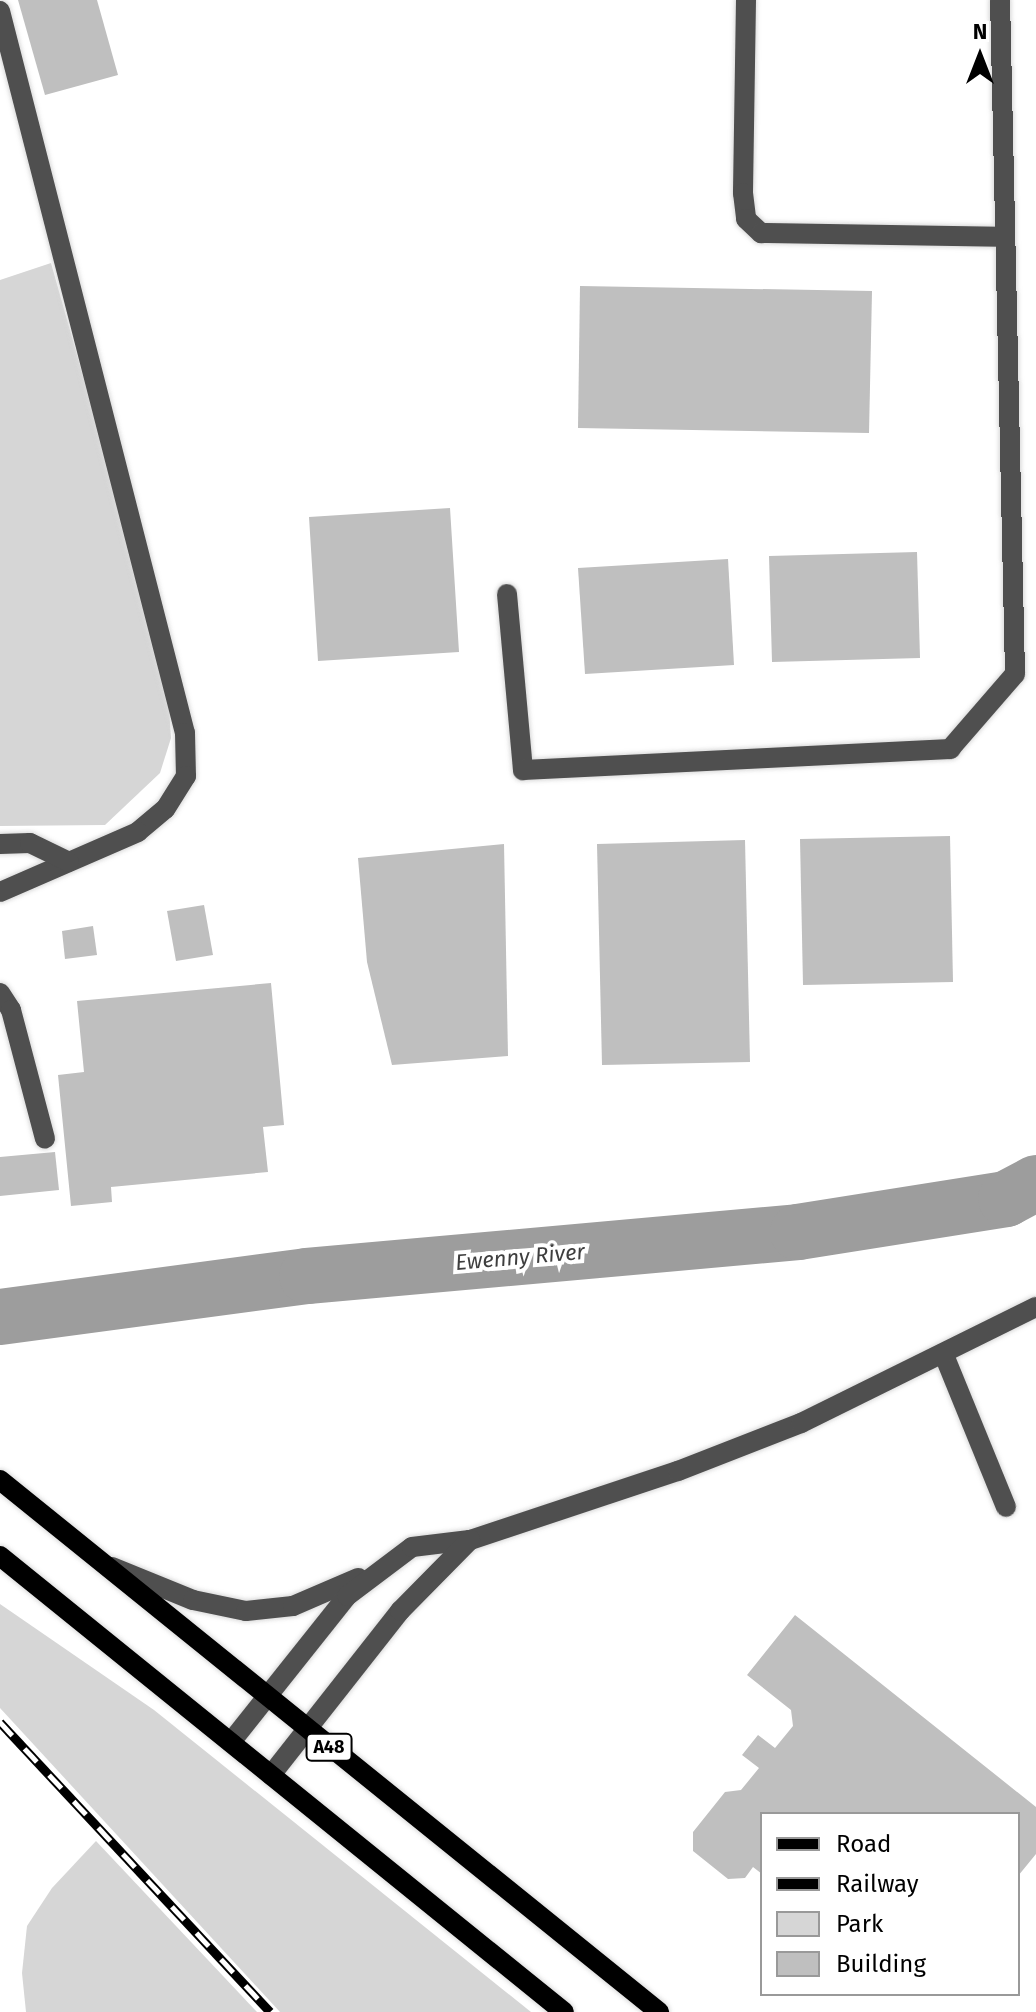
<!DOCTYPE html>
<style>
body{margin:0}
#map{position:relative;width:1036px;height:2012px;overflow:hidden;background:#fff;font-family:"Fira Sans",sans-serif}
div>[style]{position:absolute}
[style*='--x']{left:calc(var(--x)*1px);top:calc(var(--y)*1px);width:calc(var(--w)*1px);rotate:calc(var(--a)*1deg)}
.green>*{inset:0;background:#d6d6d6}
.river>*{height:56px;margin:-28px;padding:0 28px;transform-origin:28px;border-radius:28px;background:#9d9d9d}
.building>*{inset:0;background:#bfbfbf}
.roads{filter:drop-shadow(0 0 2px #dbdbdb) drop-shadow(0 0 2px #dbdbdb)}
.minor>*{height:20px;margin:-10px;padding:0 10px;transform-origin:10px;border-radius:10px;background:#4f4f4f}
.major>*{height:20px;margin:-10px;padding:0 10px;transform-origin:10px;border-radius:10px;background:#000}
.rail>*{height:9px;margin-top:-4.5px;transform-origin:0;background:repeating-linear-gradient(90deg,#fff 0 18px,#000 0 36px);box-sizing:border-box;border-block:2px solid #000}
span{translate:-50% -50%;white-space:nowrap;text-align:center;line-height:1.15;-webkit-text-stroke:8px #fff;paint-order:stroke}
.shield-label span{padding:2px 6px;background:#fff;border:2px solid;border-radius:6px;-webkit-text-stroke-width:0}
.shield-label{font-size:18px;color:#000;font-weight:700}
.water-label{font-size:22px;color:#3e3e3e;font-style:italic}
.legend{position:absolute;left:760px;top:1812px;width:260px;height:184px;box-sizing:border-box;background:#fff;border:2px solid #999;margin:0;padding:10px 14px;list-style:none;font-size:24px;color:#000}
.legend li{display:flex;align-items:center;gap:16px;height:40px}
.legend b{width:40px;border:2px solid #999}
.north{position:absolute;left:940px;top:16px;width:80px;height:80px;-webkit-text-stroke:6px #fff;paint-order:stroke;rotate:0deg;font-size:22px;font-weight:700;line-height:32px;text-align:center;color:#000}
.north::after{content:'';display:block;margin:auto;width:28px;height:36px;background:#000;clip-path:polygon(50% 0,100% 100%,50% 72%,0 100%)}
</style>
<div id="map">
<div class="green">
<i style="clip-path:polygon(51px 263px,167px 673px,171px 738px,160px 773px,105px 825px,0 826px,0 280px)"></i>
<i style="clip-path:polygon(0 1604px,154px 1710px,531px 2012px,280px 2012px,0 1708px)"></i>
<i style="clip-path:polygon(96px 1841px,257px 2012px,26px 2012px,22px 1973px,27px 1926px,52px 1888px)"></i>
</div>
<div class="river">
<i style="--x:0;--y:1317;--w:310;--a:-7.6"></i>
<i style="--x:307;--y:1276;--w:493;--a:-5.1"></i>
<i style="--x:798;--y:1232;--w:211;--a:-9"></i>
<i style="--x:1006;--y:1199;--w:34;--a:-28"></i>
</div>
<div class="building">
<i style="clip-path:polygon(18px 0,97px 0,118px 75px,45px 95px)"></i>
<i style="clip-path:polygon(580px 286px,872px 291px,869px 433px,578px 428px)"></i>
<i style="clip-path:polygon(450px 508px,459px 652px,318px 661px,309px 517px)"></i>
<i style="clip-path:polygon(917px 552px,920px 658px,772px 662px,769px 556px)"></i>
<i style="clip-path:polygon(728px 559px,734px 665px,585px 674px,578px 568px)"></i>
<i style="clip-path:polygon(950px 836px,953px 982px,803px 985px,800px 839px)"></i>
<i style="clip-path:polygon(745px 840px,750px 1062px,602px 1065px,597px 844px)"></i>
<i style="clip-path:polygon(504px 844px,508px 1056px,392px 1065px,367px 962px,358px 858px)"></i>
<i style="clip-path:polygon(204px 905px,213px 955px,176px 961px,167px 911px)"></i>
<i style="clip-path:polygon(93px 926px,97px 955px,65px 959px,62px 931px)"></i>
<i style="clip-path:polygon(271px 983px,284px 1125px,263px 1127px,268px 1172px,111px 1187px,112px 1202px,71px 1206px,58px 1075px,84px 1072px,77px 1001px)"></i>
<i style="clip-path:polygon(55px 1152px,59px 1190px,0 1196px,0 1157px)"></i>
<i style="clip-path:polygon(795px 1615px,1036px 1807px,1036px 1854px,1018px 1876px,1018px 1814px,762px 1814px,762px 1874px,753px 1867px,745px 1878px,728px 1879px,693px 1851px,693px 1832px,725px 1792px,741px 1790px,759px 1768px,742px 1755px,758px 1735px,775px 1748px,793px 1726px,791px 1710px,747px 1675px)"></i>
</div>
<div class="roads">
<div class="minor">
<i style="--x:746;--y:0;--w:193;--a:90.9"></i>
<i style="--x:743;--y:193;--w:26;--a:83"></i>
<i style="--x:746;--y:219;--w:21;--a:43"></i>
<i style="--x:761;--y:233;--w:244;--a:0.9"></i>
<i style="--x:0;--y:11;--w:745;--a:75.63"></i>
<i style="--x:185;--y:733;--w:43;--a:88.7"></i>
<i style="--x:186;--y:776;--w:39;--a:122"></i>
<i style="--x:165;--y:809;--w:35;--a:140"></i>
<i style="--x:138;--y:832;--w:150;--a:156.5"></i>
<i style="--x:507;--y:594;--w:177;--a:84.8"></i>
<i style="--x:523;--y:770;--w:428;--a:-2.8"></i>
<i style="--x:950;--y:749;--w:99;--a:-49.1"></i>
<i style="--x:1015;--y:674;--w:674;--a:-91.27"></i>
<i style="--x:0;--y:844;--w:30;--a:-2"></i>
<i style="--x:30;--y:843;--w:43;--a:26"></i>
<i style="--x:0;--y:993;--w:20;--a:57"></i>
<i style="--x:11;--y:1010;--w:133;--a:75.2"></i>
<i style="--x:944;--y:1355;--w:164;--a:67.8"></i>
<i style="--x:112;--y:1567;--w:87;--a:22.2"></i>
<i style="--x:193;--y:1600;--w:54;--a:11.7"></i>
<i style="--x:246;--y:1611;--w:47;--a:-6.1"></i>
<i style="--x:293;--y:1606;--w:71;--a:-23.3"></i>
<i style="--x:231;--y:1742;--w:186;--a:-51.5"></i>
<i style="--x:347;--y:1596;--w:81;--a:-37"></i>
<i style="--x:412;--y:1547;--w:58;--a:-6.9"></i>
<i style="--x:470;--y:1540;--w:219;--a:-18.4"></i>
<i style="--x:678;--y:1471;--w:132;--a:-21.3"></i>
<i style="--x:801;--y:1423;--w:262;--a:-26.3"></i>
<i style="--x:271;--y:1775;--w:209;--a:-51.8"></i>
<i style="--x:400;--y:1611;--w:100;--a:-45.4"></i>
</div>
<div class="major">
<i style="--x:0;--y:1480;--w:847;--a:38.91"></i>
<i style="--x:0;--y:1556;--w:725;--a:38.96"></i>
</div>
</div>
<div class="rail">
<i style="--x:0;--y:1722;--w:396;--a:47"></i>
</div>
<div class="shield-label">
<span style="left:329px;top:1747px">A48</span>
</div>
<div class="water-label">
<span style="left:520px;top:1257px;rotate:-5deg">Ewenny River</span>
</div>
<ul class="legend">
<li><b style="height:10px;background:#000"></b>Road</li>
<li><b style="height:10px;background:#000"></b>Railway</li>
<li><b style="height:22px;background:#d6d6d6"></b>Park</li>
<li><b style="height:22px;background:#bfbfbf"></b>Building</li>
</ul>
<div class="north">N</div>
</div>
